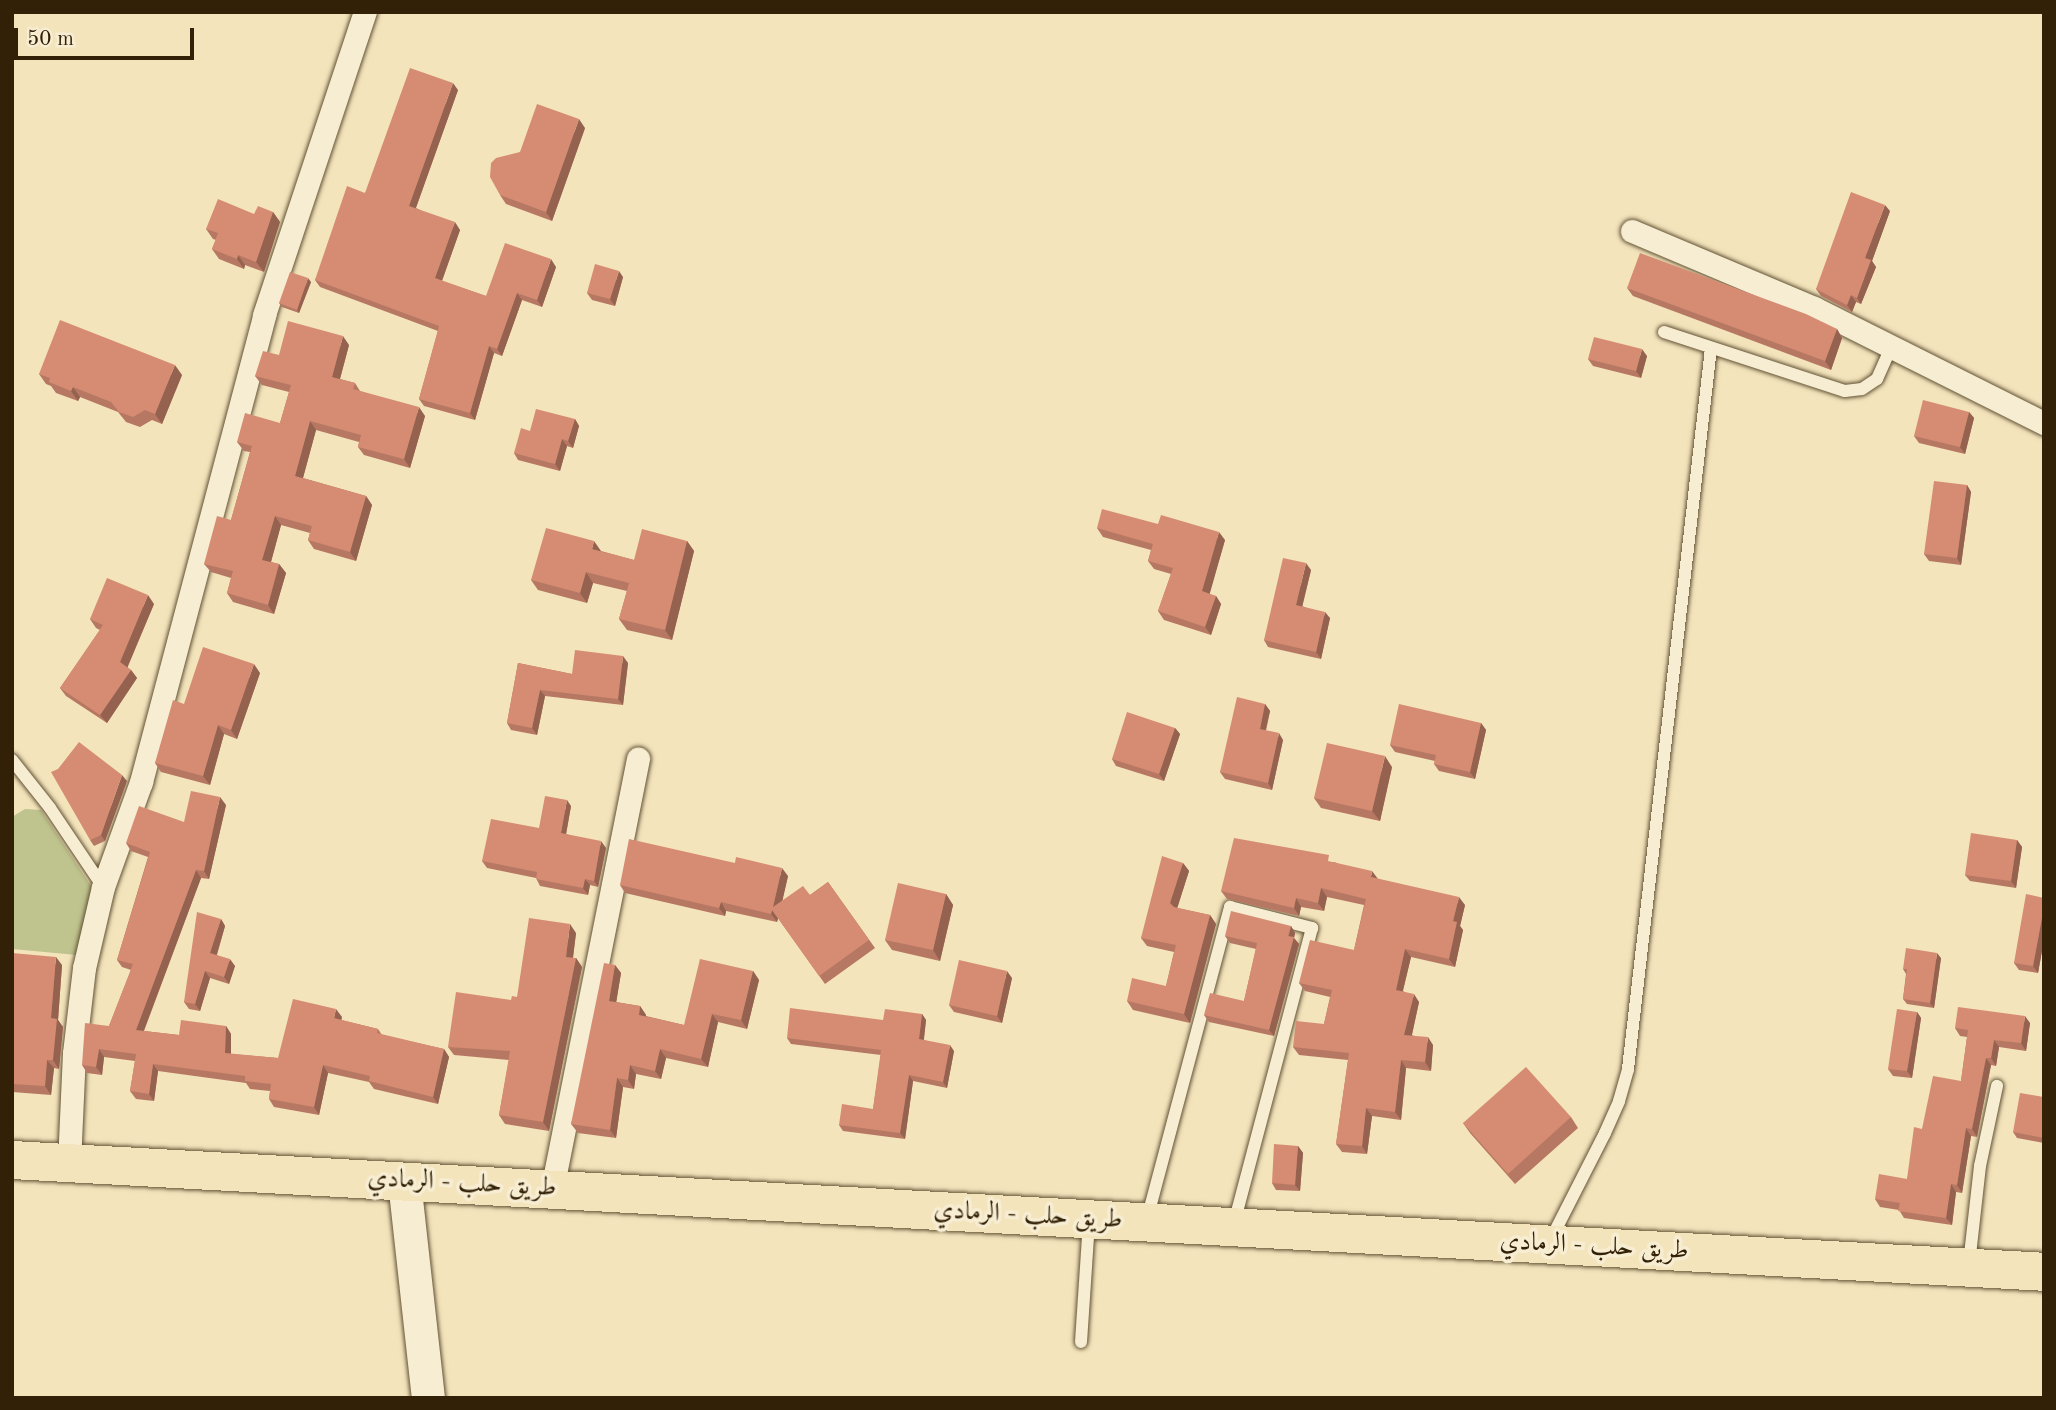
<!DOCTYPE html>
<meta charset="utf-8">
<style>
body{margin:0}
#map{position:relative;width:2056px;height:1410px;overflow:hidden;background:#f3e4bc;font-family:"Old Standard TT",Amiri,serif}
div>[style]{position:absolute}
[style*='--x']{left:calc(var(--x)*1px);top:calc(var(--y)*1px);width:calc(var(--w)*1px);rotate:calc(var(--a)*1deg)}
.green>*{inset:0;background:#bfc38e}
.roads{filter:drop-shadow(0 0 2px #625234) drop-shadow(0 0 2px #625234)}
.lane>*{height:12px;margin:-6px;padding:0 6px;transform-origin:6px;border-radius:6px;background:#f7edd3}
.street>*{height:23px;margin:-11.5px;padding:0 11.5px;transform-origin:11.5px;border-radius:11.5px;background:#f7edd3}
.secondary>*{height:33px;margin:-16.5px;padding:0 16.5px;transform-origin:16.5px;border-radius:16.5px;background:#f7edd3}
.highway>*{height:38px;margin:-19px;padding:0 19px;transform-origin:19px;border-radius:19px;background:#f3e4bc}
.wall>*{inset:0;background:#b77863}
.shaded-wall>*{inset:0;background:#956250}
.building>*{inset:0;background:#d58c73}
span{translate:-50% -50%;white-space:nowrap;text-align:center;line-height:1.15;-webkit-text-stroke:7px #f7edd3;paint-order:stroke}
.street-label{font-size:26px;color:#322107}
.frame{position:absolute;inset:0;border:14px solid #322107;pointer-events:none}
.scale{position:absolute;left:14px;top:28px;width:180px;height:32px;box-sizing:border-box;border:4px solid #322107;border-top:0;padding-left:9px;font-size:21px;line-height:24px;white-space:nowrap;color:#322107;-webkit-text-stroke:5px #f7edd3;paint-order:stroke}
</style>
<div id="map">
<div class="green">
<i style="clip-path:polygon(25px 809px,41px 810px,93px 889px,77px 955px,12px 949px,12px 817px)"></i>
</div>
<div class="roads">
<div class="lane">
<i style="--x:1664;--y:332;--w:190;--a:18.1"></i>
<i style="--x:1845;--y:391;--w:17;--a:-7"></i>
<i style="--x:1862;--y:389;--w:18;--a:-34"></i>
<i style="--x:1877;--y:379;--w:35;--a:-66"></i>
<i style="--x:12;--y:760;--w:61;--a:51.6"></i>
<i style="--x:50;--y:808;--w:95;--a:56.1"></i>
<i style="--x:1147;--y:1219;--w:323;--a:-75.1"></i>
<i style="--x:1230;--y:907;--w:85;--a:14.4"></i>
<i style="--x:1312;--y:928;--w:306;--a:104.8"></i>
<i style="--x:1551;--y:1239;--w:119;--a:-63"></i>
<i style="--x:1605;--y:1133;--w:35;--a:-66"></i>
<i style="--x:1619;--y:1101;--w:33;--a:-74"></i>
<i style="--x:1628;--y:1069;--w:726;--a:-83.43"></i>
<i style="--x:1969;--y:1264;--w:99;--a:-83.6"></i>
<i style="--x:1980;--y:1166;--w:82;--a:-78"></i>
<i style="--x:1081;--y:1342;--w:119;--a:-86.2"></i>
</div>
<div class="street">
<i style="--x:1632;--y:231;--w:198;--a:22.9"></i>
<i style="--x:1814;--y:308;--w:257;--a:26.6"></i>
<i style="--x:69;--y:1163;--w:110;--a:-87.4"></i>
<i style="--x:74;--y:1053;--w:86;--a:-83.3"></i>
<i style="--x:84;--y:968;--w:83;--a:-76.8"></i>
<i style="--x:103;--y:887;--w:112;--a:-70.1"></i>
<i style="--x:141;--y:782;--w:483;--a:-75.2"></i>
<i style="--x:264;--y:315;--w:319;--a:-71.6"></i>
<i style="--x:552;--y:1189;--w:439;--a:-78.7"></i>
</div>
<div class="secondary">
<i style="--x:404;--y:1181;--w:218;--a:83.7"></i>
</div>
<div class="highway">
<i style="--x:12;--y:1160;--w:2035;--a:3.15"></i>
</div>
</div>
<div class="wall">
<i style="clip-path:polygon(458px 90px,416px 208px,460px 230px,442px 281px,486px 296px,556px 267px,542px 307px,522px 300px,502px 356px,494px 353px,475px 420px,424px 406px,419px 399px,438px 331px,320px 287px,315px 280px,365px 193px)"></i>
<i style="clip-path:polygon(585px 128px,552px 221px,506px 204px,500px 195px,520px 152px)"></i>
<i style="clip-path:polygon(1890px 211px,1872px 261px,1876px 267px,1861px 304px,1856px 302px,1852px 312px,1821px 296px,1816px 289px)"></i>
<i style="clip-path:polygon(273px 212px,280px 222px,264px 272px,245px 265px,244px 269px,219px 259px,212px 249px,216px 240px,213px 239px,206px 229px,254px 214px)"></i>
<i style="clip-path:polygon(623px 277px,615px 306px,592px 300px,587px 293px)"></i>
<i style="clip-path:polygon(311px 282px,299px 313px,282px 307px,279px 303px)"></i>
<i style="clip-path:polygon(1627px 288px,1837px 329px,1842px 338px,1831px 370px,1633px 296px)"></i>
<i style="clip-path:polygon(349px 345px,340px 379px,355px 383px,360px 391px,425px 416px,410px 468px,364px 455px,358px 447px,359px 442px,316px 430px,303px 478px,366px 496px,372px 505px,356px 561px,314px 549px,308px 540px,310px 533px,281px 525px,271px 562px,279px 564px,286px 573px,274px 614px,233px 602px,227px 593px,231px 578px,211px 572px,204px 564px,231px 520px,250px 452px,244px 451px,237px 442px,280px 423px,289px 392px,262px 385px,255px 376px,279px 355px)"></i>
<i style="clip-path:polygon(1647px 356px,1641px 378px,1593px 366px,1588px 359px)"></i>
<i style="clip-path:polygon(39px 374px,182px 375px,162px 424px,152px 420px,140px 427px,126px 422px,118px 412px,80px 397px,78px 401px,56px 393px,51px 386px,46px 384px)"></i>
<i style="clip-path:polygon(1969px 412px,1974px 418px,1965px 454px,1919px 443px,1914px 436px)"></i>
<i style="clip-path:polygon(575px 419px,579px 426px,573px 448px,567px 446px,560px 471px,518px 460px,514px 453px,530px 431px)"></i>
<i style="clip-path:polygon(1967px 485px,1971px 492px,1961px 565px,1929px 561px,1924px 554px)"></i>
<i style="clip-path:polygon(1158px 524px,1225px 540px,1209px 594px,1216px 596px,1221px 604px,1211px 635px,1164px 620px,1158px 611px,1171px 574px,1154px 569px,1148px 561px,1151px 550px,1103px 537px,1097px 528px)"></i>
<i style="clip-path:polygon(687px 541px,694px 551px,672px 640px,627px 630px,619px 619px,627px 591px,593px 583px,587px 603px,538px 590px,531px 580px,601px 551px,634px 560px)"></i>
<i style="clip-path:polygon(1311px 570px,1302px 606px,1330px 618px,1321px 659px,1268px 647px,1264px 640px)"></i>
<i style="clip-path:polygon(154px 604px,127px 667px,131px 670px,137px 678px,107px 723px,66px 696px,60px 688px,100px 630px,96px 628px,90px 619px)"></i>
<i style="clip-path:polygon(518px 663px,572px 674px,628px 663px,623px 705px,545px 696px,537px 735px,511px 730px,507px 723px)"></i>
<i style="clip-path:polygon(260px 673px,237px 739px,224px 734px,210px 785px,161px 772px,155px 763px,184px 704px)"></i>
<i style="clip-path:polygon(1265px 704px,1270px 711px,1266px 731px,1283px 740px,1272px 790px,1225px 779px,1220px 772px)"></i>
<i style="clip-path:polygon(1481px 723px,1486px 730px,1475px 779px,1439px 771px,1434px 764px,1435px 761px,1395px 752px,1390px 745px)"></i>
<i style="clip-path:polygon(1175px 728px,1180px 734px,1164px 781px,1116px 766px,1112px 759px)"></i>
<i style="clip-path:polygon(1392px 767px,1380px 821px,1321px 808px,1314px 798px)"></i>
<i style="clip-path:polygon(127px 781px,105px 841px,94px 846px,90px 840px)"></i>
<i style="clip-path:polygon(226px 805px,209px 879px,201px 878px,144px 1031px,179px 1035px,226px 1026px,231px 1034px,231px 1054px,278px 1058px,342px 1017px,341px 1020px,378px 1029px,382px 1035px,444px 1049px,449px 1057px,438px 1104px,374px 1089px,369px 1082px,328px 1073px,319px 1115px,274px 1107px,269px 1099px,270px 1091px,250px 1089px,246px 1083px,158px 1071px,154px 1101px,136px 1099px,130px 1091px,135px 1061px,104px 1057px,102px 1075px,87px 1073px,82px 1065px,109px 1026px,131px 970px,122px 967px,117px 960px,148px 857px,131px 851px,126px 843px,184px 822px)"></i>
<i style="clip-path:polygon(571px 806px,566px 834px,606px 848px,598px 887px,590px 885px,588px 895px,540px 886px,536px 878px,487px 868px,482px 861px,539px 828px)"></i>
<i style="clip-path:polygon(2017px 840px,2022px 847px,2016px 888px,1970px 881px,1965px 875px)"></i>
<i style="clip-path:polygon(1334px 862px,1378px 879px,1465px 905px,1460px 926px,1463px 930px,1455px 967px,1411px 957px,1403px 991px,1419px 1002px,1412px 1035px,1433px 1045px,1431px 1071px,1406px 1068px,1401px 1120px,1372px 1116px,1367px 1154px,1342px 1152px,1336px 1144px,1348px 1060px,1299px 1055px,1293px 1047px,1324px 1024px,1330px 997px,1305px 991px,1299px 983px,1354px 950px,1364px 905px,1327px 897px,1324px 911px,1301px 907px,1299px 916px,1227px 899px,1221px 891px)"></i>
<i style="clip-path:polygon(1183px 863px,1189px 871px,1177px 908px,1210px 915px,1216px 924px,1190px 1023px,1133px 1010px,1127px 1001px,1166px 986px,1174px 952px,1147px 946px,1141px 938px)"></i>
<i style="clip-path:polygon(788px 876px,782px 901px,810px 895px,828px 882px,875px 948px,825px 984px,778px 918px,777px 922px,726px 911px,725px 916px,625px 893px,620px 885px)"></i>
<i style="clip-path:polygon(946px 894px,953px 905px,940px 961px,892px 950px,885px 940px)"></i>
<i style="clip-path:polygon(2044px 898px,2044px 940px,2038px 973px,2019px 970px,2014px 963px)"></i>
<i style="clip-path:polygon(221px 919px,225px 926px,217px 955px,235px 966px,229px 984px,210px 978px,200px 1011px,189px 1009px,184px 1002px)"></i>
<i style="clip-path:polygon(1291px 926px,1295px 933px,1294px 938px,1299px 944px,1274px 1036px,1209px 1022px,1204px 1015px,1244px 1001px,1256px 949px,1230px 943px,1225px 936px)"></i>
<i style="clip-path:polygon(576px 933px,573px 958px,576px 958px,582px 967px,549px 1131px,505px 1124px,499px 1115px,509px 1060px,454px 1055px,448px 1047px,517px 997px)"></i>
<i style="clip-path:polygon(12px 953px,62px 965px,58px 1020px,63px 1027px,59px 1069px,54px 1068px,51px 1095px,12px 1092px)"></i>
<i style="clip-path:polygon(1941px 958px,1934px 1008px,1907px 1004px,1903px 999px,1906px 974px,1903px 969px)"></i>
<i style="clip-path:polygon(615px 965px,621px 973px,616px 1002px,640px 1006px,646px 1015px,646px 1016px,684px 1025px,753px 971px,759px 980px,747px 1029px,718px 1022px,708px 1067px,666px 1058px,661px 1079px,636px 1074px,634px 1089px,623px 1087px,616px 1138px,578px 1133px,571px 1124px)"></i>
<i style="clip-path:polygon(1012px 978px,1002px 1023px,954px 1012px,949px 1005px)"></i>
<i style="clip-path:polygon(1917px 1012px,1921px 1018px,1912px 1078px,1893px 1076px,1888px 1069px)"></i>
<i style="clip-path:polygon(922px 1014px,926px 1020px,924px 1040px,954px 1051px,947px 1088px,913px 1081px,905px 1139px,843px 1131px,839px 1125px,873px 1109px,881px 1055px,791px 1044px,787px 1038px)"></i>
<i style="clip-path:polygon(2030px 1023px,2026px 1051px,1999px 1047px,1996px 1066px,1991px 1065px,1977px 1137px,1971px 1136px,1962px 1193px,1956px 1192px,1952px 1225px,1904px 1218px,1899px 1210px,1880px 1207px,1875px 1199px,1907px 1179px,1922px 1129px,1961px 1081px,1967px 1037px,1960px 1036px,1955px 1028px)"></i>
<i style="clip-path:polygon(2044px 1097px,2044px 1143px,2017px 1138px,2013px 1132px)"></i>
<i style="clip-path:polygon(1571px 1117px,1578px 1128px,1515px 1184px,1470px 1133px,1463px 1123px)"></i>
<i style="clip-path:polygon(1298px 1146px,1303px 1153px,1300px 1191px,1276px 1190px,1272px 1183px)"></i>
</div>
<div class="shaded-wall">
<i style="clip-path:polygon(453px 83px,458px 90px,414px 213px,409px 206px)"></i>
<i style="clip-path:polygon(579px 119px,585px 128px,552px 221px,546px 212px)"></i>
<i style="clip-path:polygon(1885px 205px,1890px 211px,1872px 261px,1876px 267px,1861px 304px,1857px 298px,1865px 258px)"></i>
<i style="clip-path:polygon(273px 212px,280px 222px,264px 272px,256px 262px)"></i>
<i style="clip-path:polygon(455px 222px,460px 230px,440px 286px,435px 278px)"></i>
<i style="clip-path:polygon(238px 255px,245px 265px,244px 269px,237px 259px)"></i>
<i style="clip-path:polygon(551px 259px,556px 267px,542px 307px,537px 300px)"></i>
<i style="clip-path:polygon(619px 271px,623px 277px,615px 306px,610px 299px)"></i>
<i style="clip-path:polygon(308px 278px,311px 282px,299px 313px,297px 310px)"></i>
<i style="clip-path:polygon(517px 293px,522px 300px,502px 356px,497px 349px)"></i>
<i style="clip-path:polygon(1851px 295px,1856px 302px,1852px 312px,1847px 305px)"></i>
<i style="clip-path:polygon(1837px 329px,1842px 338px,1831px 370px,1825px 361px)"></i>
<i style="clip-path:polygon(343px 336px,349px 345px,338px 386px,332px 377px)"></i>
<i style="clip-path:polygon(489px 346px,494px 353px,475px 420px,470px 413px)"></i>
<i style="clip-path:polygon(1642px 349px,1647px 356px,1641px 378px,1636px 371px)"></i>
<i style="clip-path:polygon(175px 365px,182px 375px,162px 424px,155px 414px)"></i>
<i style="clip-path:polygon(73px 387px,80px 397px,78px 401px,71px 391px)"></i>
<i style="clip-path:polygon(419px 407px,425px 416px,410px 468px,404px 459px)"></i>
<i style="clip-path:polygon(1969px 412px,1974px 418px,1965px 454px,1960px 447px)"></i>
<i style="clip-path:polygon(575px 419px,579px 426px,573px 448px,568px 441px)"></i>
<i style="clip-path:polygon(310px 421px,316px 430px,301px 485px,295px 476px)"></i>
<i style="clip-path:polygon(562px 439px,567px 446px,560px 471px,555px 464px)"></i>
<i style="clip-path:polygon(1967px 485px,1971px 492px,1961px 565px,1957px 558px)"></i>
<i style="clip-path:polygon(366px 496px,372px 505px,356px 561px,350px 552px)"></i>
<i style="clip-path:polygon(275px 516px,281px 525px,269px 569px,262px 560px)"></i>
<i style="clip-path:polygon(1219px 532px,1225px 540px,1208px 600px,1202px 591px)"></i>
<i style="clip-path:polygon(594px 541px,601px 551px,599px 560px,592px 549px)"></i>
<i style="clip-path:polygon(687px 541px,694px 551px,672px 640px,665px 630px)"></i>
<i style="clip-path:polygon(1306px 563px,1311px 570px,1301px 612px,1296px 605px)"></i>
<i style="clip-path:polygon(279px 564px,286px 573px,274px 614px,268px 605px)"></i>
<i style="clip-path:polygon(586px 572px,593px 583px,587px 603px,580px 593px)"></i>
<i style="clip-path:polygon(148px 595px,154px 604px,126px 671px,120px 662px)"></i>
<i style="clip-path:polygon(1216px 596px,1221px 604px,1211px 635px,1205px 627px)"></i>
<i style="clip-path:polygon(1325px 612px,1330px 618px,1321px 659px,1316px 652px)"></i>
<i style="clip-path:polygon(623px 656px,628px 663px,623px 705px,618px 699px)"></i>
<i style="clip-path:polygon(254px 664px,260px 673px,237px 739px,231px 730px)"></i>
<i style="clip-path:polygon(131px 670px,137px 678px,107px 723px,100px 715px)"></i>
<i style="clip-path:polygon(540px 690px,545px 696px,537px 735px,532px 728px)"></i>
<i style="clip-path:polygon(1265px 704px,1270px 711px,1264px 736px,1260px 729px)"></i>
<i style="clip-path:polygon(1481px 723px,1486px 730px,1475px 779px,1470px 772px)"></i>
<i style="clip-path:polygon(218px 725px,224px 734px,210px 785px,203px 776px)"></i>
<i style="clip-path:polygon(1175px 728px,1180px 734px,1164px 781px,1159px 774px)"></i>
<i style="clip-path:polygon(1279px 733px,1283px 740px,1272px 790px,1268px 783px)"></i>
<i style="clip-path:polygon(1385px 756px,1392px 767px,1380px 821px,1372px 811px)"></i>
<i style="clip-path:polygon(122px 775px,127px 781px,105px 841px,101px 835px)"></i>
<i style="clip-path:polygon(220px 797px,226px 805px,209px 879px,204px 871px)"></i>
<i style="clip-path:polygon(567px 800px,571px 806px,565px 840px,561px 833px)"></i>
<i style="clip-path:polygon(2017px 840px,2022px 847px,2016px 888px,2011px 881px)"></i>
<i style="clip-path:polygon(601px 841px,606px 848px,598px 887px,594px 881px)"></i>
<i style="clip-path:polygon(1183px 863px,1189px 871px,1176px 912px,1170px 903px)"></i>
<i style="clip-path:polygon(782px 868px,788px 876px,779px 916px,773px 907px)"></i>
<i style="clip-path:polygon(196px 870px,201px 878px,141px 1038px,136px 1030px)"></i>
<i style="clip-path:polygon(1372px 871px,1378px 879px,1371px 877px)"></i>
<i style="clip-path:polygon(585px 879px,590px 885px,588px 895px,583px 888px)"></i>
<i style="clip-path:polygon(1321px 888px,1327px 897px,1324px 911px,1318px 903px)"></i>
<i style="clip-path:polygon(946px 894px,953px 905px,940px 961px,933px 950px)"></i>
<i style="clip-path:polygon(1459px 897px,1465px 905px,1460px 926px,1463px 930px,1455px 967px,1449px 959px,1453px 921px)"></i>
<i style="clip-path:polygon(1296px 898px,1301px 907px,1299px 916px,1294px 908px)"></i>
<i style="clip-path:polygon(721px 902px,726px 911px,725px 916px,719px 908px)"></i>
<i style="clip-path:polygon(2044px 907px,2044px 940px,2038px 973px,2033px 966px)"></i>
<i style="clip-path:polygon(772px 910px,778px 918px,777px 922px,771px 914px)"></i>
<i style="clip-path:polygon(1210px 915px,1216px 924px,1190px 1023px,1184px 1014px)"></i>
<i style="clip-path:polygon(221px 919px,225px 926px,215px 960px,210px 953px)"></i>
<i style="clip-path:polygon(570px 924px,576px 933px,572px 965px,566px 957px)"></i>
<i style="clip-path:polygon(1291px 926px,1295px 933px,1294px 938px,1299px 944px,1274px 1036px,1269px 1030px)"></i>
<i style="clip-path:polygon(1405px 949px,1411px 957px,1401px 998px,1396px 990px)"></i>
<i style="clip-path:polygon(1937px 953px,1941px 958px,1934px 1008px,1930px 1003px)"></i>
<i style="clip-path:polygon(56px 957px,62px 965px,58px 1020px,63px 1027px,59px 1069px,53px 1060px,51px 1018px)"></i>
<i style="clip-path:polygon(576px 958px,582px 967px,549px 1131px,543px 1122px)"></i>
<i style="clip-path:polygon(230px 959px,235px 966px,229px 984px,224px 977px)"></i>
<i style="clip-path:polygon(615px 965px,621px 973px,615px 1010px,609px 1001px)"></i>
<i style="clip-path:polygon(205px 971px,210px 978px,200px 1011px,195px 1004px)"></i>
<i style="clip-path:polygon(753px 971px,759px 980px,747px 1029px,741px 1020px)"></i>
<i style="clip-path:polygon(1007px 971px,1012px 978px,1002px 1023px,997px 1016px)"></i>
<i style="clip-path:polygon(1414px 994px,1419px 1002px,1410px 1043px,1404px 1035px)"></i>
<i style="clip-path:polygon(640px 1006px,646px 1015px,645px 1023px,639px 1015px)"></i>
<i style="clip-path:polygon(336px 1009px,342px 1017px,340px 1026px,334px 1018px)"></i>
<i style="clip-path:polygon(1917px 1012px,1921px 1018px,1912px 1078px,1907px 1071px)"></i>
<i style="clip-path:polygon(712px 1014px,718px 1022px,708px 1067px,701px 1059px)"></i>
<i style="clip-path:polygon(922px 1014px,926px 1020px,923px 1045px,919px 1039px)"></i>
<i style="clip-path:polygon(2025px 1016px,2030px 1023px,2026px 1051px,2021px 1043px)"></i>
<i style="clip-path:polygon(226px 1026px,231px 1034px,231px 1061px,225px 1053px)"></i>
<i style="clip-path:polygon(1428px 1037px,1433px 1045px,1431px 1071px,1425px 1062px)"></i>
<i style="clip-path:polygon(1994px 1040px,1999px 1047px,1996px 1066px,1991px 1058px)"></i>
<i style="clip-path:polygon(950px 1045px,954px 1051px,947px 1088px,943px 1082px)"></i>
<i style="clip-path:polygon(99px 1049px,104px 1057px,102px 1075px,96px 1067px)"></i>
<i style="clip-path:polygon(444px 1049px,449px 1057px,438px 1104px,433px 1097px)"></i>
<i style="clip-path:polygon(660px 1049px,666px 1058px,661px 1079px,655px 1071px)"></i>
<i style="clip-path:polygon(1986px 1058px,1991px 1065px,1977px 1137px,1972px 1129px)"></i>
<i style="clip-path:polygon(47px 1060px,54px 1068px,51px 1095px,45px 1086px)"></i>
<i style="clip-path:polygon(1401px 1060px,1406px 1068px,1401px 1120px,1395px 1112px)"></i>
<i style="clip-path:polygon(153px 1064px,158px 1071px,154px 1101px,149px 1094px)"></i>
<i style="clip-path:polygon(323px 1065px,328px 1073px,319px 1115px,314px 1107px)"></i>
<i style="clip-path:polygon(630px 1065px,636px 1074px,634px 1089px,628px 1080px)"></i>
<i style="clip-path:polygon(909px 1075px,913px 1081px,905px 1139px,900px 1133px)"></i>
<i style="clip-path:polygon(617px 1078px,623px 1087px,616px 1138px,610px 1130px)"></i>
<i style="clip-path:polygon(1366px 1108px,1372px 1116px,1367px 1154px,1362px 1146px)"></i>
<i style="clip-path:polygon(1966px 1128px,1971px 1136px,1962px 1193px,1957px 1185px)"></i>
<i style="clip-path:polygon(1298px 1146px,1303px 1153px,1300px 1191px,1295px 1185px)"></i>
<i style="clip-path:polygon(1951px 1184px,1956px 1192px,1952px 1225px,1946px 1218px)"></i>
</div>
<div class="building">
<i style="clip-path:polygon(410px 68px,453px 83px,409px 206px,455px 222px,435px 278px,486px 296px,505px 243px,551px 259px,537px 300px,517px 293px,497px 349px,489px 346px,470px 413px,419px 399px,439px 326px,315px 280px,347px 186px,365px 193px)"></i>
<i style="clip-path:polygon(537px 104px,579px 119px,546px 212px,500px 195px,490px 177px,491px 163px,496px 158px,520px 152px)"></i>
<i style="clip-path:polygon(1851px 192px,1885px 205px,1865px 258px,1871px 260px,1857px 298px,1851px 295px,1847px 305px,1816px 289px)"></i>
<i style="clip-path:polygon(218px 199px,254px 214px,258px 206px,273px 212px,256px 262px,238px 255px,237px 259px,212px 249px,218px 233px,206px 229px)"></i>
<i style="clip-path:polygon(1640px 253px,1806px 314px,1837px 329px,1825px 361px,1627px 288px)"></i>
<i style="clip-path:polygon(595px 264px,619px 271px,610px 299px,587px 293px)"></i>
<i style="clip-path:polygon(290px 272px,308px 278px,297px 310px,279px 303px)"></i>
<i style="clip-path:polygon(60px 320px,175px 365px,155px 414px,145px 410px,133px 417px,119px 412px,111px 402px,73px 387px,71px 391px,49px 382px,50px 378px,39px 374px)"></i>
<i style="clip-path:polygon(288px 321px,343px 336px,332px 377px,355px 383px,353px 389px,419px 407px,404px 459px,358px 447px,361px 435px,310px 421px,295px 476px,366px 496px,350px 552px,308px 540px,312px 526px,275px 516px,262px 560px,279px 564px,268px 605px,227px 593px,233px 571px,204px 564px,217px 516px,231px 520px,252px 446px,237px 442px,245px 413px,280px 423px,291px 385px,255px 376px,263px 351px,279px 355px)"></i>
<i style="clip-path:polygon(1594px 337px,1642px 349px,1636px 371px,1588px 359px)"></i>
<i style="clip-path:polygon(1923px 400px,1969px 412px,1960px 447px,1914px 436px)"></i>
<i style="clip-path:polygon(536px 409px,575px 419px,568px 441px,562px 439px,555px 464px,514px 453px,521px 428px,530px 431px)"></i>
<i style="clip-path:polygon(1934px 481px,1967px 485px,1957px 558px,1924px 554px)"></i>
<i style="clip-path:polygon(1102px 509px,1158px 524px,1161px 515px,1219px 532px,1202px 591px,1216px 596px,1205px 627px,1158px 611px,1173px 568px,1148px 561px,1153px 544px,1097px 528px)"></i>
<i style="clip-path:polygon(546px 528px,594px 541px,592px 549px,634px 560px,642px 529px,687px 541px,665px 630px,619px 619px,629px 583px,586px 572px,580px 593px,531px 580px)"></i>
<i style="clip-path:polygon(1283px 558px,1306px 563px,1296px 605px,1325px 612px,1316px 652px,1264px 640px)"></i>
<i style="clip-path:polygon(107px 578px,148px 595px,120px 662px,131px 670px,100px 715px,60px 688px,103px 625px,90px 619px)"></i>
<i style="clip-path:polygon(203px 647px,254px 664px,231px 730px,218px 725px,203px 776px,155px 763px,173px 700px,184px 704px)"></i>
<i style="clip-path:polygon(575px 650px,623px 656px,618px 699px,540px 690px,532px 728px,507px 723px,518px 663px,572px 674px)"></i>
<i style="clip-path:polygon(1237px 697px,1265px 704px,1260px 729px,1279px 733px,1268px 783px,1220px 772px)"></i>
<i style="clip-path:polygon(1399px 704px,1481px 723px,1470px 772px,1434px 764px,1436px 755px,1390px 745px)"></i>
<i style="clip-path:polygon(1127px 712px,1175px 728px,1159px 774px,1112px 759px)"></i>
<i style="clip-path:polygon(79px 742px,122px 775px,101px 835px,90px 840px,51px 772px,58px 769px)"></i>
<i style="clip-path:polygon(1327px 743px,1385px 756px,1372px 811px,1314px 798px)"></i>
<i style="clip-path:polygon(191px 791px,220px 797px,204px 871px,196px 870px,136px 1030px,179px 1035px,181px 1020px,226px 1026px,225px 1053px,278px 1058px,293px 999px,336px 1009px,334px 1018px,378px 1029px,377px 1033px,444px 1049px,433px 1097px,369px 1081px,370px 1076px,323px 1065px,314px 1107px,269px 1099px,271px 1084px,245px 1081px,245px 1076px,153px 1064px,149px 1094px,130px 1091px,136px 1054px,99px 1049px,96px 1067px,82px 1065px,85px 1023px,109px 1026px,133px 964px,117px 960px,150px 852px,126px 843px,139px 806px,184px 822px)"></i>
<i style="clip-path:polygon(545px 796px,567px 800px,561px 833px,601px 841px,594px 881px,585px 879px,583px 888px,536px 879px,537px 872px,482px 861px,491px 819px,539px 828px)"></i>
<i style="clip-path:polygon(1971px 833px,2017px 840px,2011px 881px,1965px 875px)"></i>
<i style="clip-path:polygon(1234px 838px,1329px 855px,1328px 861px,1372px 871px,1371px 877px,1459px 897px,1453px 921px,1457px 922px,1449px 959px,1405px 949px,1396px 990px,1414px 994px,1404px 1035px,1428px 1037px,1425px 1062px,1401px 1060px,1395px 1112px,1366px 1108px,1362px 1146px,1336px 1144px,1349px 1053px,1293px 1047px,1296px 1021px,1324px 1024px,1332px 990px,1299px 983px,1310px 940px,1354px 950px,1366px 899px,1321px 888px,1318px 903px,1296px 898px,1294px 908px,1221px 891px)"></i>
<i style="clip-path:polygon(629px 839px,735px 863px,736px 857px,782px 868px,773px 907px,803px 886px,810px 895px,828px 882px,869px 940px,819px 976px,772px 910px,771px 914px,721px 902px,719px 908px,620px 885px)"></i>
<i style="clip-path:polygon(1162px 856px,1183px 863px,1170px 903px,1174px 907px,1210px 915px,1184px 1014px,1127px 1001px,1132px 978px,1166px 986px,1176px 945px,1141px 938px)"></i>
<i style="clip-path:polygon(898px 883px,946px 894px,933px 950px,885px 940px)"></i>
<i style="clip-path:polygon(2026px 894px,2044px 898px,2044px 907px,2033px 966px,2014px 963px)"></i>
<i style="clip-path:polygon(1231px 911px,1291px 926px,1288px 936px,1294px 937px,1269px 1030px,1204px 1015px,1210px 993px,1244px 1001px,1257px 943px,1225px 936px)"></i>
<i style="clip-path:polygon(197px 912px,221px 919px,210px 953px,230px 959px,224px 977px,205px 971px,195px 1004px,184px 1002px)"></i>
<i style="clip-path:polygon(529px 918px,570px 924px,566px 957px,576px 958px,543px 1122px,499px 1115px,510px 1051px,448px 1047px,456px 992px,511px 1000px,512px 996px,517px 997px)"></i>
<i style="clip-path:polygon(1906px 948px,1937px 953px,1930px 1003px,1903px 999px,1907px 969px,1903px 969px)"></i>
<i style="clip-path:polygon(12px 953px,56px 957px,51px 1018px,57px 1019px,53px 1060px,47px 1060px,45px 1086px,12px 1084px)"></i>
<i style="clip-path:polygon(700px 959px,753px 971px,741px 1020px,712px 1014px,701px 1059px,660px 1049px,655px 1071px,630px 1065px,628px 1080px,617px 1078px,610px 1130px,571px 1124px,604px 963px,615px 965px,609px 1001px,640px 1006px,639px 1015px,684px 1025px)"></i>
<i style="clip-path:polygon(959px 960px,1007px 971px,997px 1016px,949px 1005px)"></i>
<i style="clip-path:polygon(1958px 1007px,2025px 1016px,2021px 1043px,1994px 1040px,1991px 1058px,1986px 1058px,1972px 1129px,1966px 1128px,1957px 1185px,1951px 1184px,1946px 1218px,1898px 1211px,1900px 1203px,1875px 1199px,1879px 1174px,1907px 1179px,1914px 1127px,1922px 1129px,1933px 1076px,1961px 1081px,1968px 1030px,1955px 1028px)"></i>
<i style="clip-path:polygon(790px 1008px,883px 1020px,885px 1009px,922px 1014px,919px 1039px,950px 1045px,943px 1082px,909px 1075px,900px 1133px,839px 1125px,842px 1104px,873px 1109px,881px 1050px,787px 1038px)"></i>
<i style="clip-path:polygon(1897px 1009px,1917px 1012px,1907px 1071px,1888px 1069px)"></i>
<i style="clip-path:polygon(1526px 1067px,1571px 1117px,1508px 1174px,1463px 1123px)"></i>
<i style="clip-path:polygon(2020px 1093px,2044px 1097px,2044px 1138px,2013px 1132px)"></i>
<i style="clip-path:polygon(1274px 1144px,1298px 1146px,1295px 1185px,1272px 1183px)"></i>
</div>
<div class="street-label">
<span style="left:462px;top:1184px;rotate:3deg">طريق حلب - الرمادي</span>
<span style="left:1028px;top:1216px;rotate:3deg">طريق حلب - الرمادي</span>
<span style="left:1594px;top:1247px;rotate:3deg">طريق حلب - الرمادي</span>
</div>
<div class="frame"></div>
<div class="scale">50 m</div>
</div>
